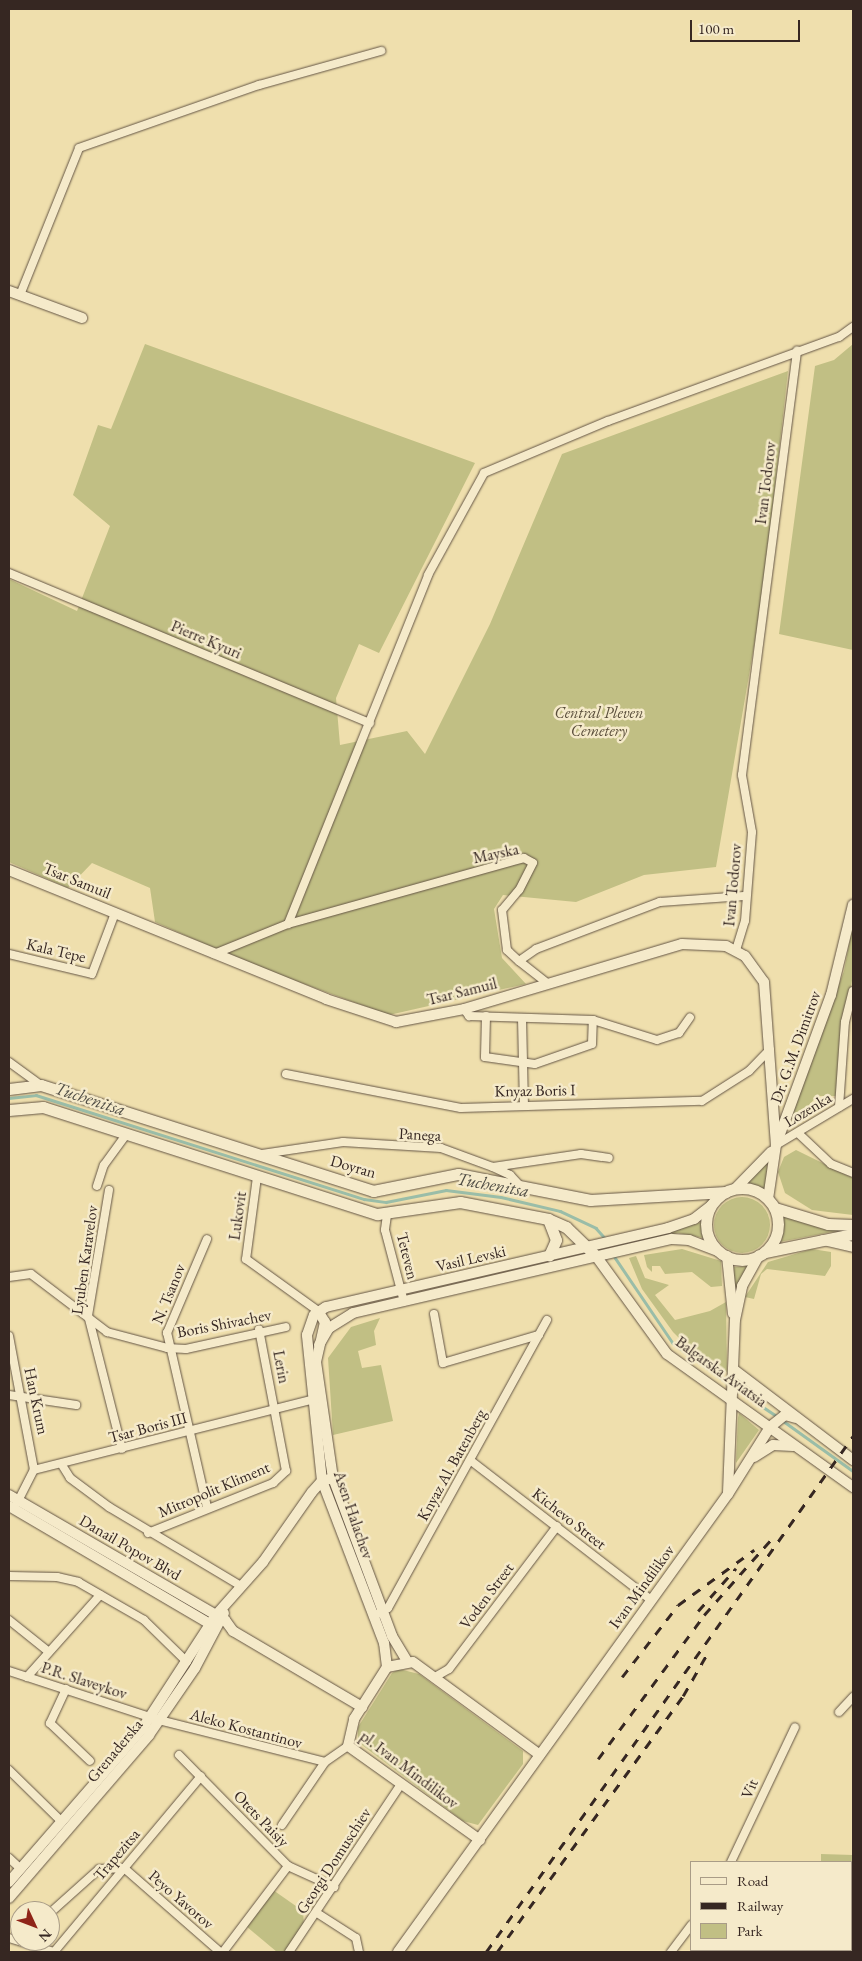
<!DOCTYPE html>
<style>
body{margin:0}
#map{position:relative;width:862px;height:1961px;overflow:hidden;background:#efdfad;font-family:"EB Garamond",serif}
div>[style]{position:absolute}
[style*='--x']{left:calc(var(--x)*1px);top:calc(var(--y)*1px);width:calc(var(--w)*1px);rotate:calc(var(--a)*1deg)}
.green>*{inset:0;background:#c1bf84}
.round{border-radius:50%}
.stream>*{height:2.5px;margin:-1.25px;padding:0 1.25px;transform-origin:1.25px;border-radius:1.25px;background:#9abda8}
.roads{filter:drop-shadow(0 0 1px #645545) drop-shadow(0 0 1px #645545)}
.minor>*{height:8px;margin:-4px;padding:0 4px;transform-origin:4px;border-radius:4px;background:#f5eaca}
.tertiary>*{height:10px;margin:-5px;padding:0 5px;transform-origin:5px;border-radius:5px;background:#f5eaca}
.secondary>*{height:11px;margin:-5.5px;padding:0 5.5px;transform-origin:5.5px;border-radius:5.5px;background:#f5eaca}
.secondary>.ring{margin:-5.5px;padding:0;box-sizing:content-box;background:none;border:11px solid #f5eaca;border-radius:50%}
.rail>*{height:2.5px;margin-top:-1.25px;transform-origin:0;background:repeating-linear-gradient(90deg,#362722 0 9px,transparent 0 18px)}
span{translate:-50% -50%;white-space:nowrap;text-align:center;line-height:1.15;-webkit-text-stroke:5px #f5eaca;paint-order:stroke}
.street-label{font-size:16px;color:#362722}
.park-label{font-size:16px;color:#594d3a;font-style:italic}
.water-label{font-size:18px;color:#4f4c44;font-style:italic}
.frame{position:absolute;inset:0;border:10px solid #362722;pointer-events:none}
.legend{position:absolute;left:690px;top:1861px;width:162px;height:90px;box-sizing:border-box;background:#f5eaca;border:1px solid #a99c87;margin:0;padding:6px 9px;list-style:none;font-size:15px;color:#362722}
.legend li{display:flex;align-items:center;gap:10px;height:25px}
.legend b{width:25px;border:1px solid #a99c87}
.north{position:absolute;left:10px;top:1901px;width:50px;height:50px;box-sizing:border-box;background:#f5eaca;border:1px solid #a99c87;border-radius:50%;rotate:133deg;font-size:14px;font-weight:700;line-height:20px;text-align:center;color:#362722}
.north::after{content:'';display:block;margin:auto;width:18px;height:22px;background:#8f2418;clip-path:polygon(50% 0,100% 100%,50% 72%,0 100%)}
.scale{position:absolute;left:690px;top:20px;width:110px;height:22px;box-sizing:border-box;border:2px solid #362722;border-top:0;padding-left:6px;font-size:15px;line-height:18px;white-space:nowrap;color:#362722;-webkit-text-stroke:4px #f5eaca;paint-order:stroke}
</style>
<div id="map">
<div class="green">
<i style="clip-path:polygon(145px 344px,475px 463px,379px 653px,359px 644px,336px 698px,340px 745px,407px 731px,425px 754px,490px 624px,562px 454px,788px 371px,763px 594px,716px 867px,644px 875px,576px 902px,503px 895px,494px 909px,502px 958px,526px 984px,389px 1015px,255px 966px,155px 922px,150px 888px,92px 863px,68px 888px,9px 862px,9px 579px,77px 611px,110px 526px,73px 495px,98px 425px,111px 429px)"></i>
<i style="clip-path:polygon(853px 344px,853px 650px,779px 634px,815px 366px,834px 360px)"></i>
<i style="clip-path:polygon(853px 923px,853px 973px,837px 1096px,817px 1096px,795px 1121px,789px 1116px,844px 971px)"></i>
<i style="clip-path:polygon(796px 1150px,853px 1178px,853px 1215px,812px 1210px,785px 1193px,778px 1172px,784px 1157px)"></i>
<i style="clip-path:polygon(767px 1161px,767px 1190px,746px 1182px)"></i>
<i class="round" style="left:714px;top:1197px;width:56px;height:56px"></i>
<i style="clip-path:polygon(781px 1212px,853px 1228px,779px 1242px)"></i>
<i style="clip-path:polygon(702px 1222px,704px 1238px,678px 1233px,615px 1248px)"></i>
<i style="clip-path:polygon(682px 1249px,721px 1261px,722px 1286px,711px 1287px,692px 1272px,665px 1274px,660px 1266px,652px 1266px,652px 1272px,647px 1267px,644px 1255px)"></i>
<i style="clip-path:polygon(812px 1249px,831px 1252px,831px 1266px,825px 1276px,767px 1269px,761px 1274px,754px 1299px,745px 1297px,768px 1262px)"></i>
<i style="clip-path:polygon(636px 1256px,645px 1278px,669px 1285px,655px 1295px,675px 1320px,710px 1311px,726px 1302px,727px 1372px,695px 1354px,673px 1332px,642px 1289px,629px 1258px)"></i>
<i style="clip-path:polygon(748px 1266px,735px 1294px,734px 1294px,734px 1267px)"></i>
<i style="clip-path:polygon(380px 1318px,374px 1331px,376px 1345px,358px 1351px,362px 1368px,381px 1365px,393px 1421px,333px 1435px,328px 1358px,351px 1327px)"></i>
<i style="clip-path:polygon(739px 1413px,759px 1430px,736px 1463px,738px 1418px)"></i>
<i style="clip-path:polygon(399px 1669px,419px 1674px,523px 1751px,523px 1764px,478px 1825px,463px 1821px,358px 1742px,358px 1727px,392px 1673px)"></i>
<i style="clip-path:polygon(821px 1854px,853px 1855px,853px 1952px,830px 1950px,851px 1950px,851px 1862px,821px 1862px)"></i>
<i style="clip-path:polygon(273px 1890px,303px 1911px,304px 1925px,285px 1952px,277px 1952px,246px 1926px)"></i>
</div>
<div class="stream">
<i style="--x:9;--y:1098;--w:27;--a:-6"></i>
<i style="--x:36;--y:1095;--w:344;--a:17.6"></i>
<i style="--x:364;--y:1199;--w:22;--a:8"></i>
<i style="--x:386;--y:1202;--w:61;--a:-11.3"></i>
<i style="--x:446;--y:1190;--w:55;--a:7.3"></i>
<i style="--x:501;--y:1197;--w:61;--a:13.3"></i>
<i style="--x:560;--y:1211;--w:40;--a:25"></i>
<i style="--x:596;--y:1228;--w:15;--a:48"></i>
<i style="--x:614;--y:1256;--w:105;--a:55.9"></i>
<i style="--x:673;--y:1343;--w:68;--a:36"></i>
<i style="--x:735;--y:1388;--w:52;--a:34"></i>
<i style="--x:782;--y:1420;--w:87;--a:35.7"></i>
</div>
<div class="roads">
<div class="minor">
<i style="--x:20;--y:295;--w:158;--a:-68.1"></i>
<i style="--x:79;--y:148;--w:191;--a:-19.3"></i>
<i style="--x:259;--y:85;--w:127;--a:-15.6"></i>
<i style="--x:9;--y:573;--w:391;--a:22.6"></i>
<i style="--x:288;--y:924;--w:376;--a:-68.1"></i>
<i style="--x:428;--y:575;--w:116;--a:-61.2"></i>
<i style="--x:484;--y:473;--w:134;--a:-22.8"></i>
<i style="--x:608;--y:421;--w:246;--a:-20"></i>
<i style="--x:839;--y:337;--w:17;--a:-36"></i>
<i style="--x:736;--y:950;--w:30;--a:-73"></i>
<i style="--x:745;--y:921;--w:89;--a:-85.5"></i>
<i style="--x:752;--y:832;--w:58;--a:-100"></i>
<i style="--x:742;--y:775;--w:428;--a:-82.6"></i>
<i style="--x:9;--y:954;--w:85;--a:13.5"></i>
<i style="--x:92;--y:974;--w:65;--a:-69.3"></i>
<i style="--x:214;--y:954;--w:80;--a:-22.1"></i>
<i style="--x:288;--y:924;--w:245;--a:-15.6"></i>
<i style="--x:524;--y:858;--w:10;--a:29"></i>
<i style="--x:533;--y:863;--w:30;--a:117"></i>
<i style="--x:519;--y:890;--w:26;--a:130"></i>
<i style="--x:502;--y:910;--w:40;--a:82.9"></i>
<i style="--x:507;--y:950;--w:16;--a:43"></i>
<i style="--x:519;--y:961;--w:21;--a:-35"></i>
<i style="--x:536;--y:949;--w:133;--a:-20.8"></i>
<i style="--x:660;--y:902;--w:84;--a:-4.1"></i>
<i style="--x:519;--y:961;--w:37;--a:38"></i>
<i style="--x:464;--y:1009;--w:9;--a:54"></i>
<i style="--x:469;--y:1016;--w:124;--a:1.8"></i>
<i style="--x:593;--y:1020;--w:67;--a:17.4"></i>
<i style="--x:657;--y:1040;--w:23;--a:-18"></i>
<i style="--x:679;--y:1033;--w:19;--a:-55"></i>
<i style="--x:486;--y:1016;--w:41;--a:91.4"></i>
<i style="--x:485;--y:1057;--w:50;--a:8"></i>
<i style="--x:535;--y:1064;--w:60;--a:-19.3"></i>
<i style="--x:592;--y:1044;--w:24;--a:-88"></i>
<i style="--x:522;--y:1018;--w:85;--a:88.7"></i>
<i style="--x:9;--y:1062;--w:39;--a:36"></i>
<i style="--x:286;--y:1074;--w:178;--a:11"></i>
<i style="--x:461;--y:1108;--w:241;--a:-1.7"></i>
<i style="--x:702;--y:1101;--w:56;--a:-32.6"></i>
<i style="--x:749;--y:1071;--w:30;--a:-46"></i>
<i style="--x:839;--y:1107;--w:85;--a:-86"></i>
<i style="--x:845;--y:1022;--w:32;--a:-76"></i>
<i style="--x:798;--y:1133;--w:45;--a:43.2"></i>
<i style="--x:831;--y:1164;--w:24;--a:22"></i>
<i style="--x:776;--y:1145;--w:90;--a:-30.9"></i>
<i style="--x:262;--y:1154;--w:82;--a:-8.4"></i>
<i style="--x:343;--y:1142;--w:98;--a:3.5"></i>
<i style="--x:441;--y:1148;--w:55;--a:20.1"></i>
<i style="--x:493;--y:1167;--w:89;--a:-8.4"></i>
<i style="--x:581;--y:1154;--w:28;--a:8"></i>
<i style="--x:493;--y:1167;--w:19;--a:25"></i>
<i style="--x:510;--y:1175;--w:16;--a:47"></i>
<i style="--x:257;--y:1177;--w:83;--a:97.6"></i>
<i style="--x:246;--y:1259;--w:89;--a:35.8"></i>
<i style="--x:97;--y:1186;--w:22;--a:-72"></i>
<i style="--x:104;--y:1165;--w:37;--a:-54"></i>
<i style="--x:109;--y:1190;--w:127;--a:99.5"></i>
<i style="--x:88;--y:1315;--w:138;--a:75.8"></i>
<i style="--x:387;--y:1215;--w:15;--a:98"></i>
<i style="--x:385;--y:1230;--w:74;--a:75.2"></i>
<i style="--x:9;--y:1277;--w:22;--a:-8"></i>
<i style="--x:31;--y:1274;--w:96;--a:37.3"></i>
<i style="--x:107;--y:1332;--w:62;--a:14.9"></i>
<i style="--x:167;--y:1348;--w:19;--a:3"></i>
<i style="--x:186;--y:1349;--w:102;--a:-12.4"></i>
<i style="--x:434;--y:1314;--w:50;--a:79.6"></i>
<i style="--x:443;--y:1363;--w:100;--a:-16.3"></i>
<i style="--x:9;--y:1336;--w:136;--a:79.4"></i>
<i style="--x:9;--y:1395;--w:68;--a:8.5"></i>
<i style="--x:470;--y:1460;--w:229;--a:37.7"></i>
<i style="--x:62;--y:1465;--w:15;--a:58"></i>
<i style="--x:70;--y:1478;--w:49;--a:36.6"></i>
<i style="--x:109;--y:1507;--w:154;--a:30.9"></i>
<i style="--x:17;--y:1503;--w:37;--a:-63"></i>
<i style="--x:34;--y:1470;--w:286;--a:-14.2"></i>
<i style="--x:207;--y:1507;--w:179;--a:-102.9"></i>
<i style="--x:167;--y:1333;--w:102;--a:-66.9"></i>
<i style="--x:148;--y:1533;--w:135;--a:-21.8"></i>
<i style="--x:273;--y:1483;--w:18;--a:-43"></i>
<i style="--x:286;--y:1471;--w:144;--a:-100.8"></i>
<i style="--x:9;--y:1576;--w:48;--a:1.2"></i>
<i style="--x:57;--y:1577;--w:22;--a:13"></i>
<i style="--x:78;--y:1582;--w:76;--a:29.9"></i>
<i style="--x:144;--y:1620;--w:60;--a:44.3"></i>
<i style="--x:374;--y:1616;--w:16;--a:-30"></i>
<i style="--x:388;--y:1608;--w:329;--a:-61.1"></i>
<i style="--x:9;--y:1620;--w:51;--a:38.7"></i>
<i style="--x:9;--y:1671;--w:158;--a:18.1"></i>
<i style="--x:159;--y:1720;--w:171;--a:14.2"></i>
<i style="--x:27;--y:1677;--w:110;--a:-48.3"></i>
<i style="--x:435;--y:1677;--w:16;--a:-30"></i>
<i style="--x:449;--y:1669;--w:179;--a:-52.9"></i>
<i style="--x:66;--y:1689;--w:38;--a:115"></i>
<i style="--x:50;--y:1723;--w:55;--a:43.5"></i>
<i style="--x:839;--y:1712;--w:21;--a:-47"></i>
<i style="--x:179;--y:1755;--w:156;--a:45.5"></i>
<i style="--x:288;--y:1866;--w:51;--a:24.5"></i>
<i style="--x:9;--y:1770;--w:73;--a:44.4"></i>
<i style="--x:282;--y:1825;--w:76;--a:-55.7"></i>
<i style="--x:325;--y:1762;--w:28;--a:-35"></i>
<i style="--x:9;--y:1858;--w:16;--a:43"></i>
<i style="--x:731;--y:1862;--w:149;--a:-64.6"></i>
<i style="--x:50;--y:1913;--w:66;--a:-41.9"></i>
<i style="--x:99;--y:1869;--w:25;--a:-2"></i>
<i style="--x:124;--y:1868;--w:128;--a:41.2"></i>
<i style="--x:317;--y:1913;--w:46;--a:32.7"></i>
<i style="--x:356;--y:1938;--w:14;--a:78"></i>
<i style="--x:9;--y:1938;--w:47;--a:17.3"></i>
<i style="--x:54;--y:1952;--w:229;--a:-50.1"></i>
<i style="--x:223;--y:1952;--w:108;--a:-52.9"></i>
<i style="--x:289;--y:1952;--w:202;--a:-56.3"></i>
<i style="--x:671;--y:1952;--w:34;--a:-53"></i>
</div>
<div class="tertiary">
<i style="--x:9;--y:291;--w:78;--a:20.3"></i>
<i style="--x:9;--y:870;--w:342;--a:22.1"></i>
<i style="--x:326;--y:999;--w:74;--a:18.2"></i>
<i style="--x:396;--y:1022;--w:69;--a:-10.8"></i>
<i style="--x:464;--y:1009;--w:227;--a:-16.6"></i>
<i style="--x:682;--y:944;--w:44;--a:2.6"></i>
<i style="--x:726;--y:946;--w:21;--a:28"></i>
<i style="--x:745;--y:956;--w:32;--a:54"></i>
<i style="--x:764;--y:982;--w:163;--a:85.8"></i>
<i style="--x:735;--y:1189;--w:52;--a:-45.8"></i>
<i style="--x:768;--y:1199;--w:55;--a:-81.6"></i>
<i style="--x:776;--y:1145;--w:160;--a:-69.9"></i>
<i style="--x:831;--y:995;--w:93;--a:-76.3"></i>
<i style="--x:823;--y:1240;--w:31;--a:13"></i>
<i style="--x:596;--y:1256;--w:121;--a:54.1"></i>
<i style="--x:667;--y:1354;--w:229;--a:35.6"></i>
<i style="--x:727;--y:1256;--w:58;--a:84.1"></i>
<i style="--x:318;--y:1311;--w:13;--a:58"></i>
<i style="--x:325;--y:1322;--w:41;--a:102.7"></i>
<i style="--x:316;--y:1362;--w:117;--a:81.7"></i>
<i style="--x:333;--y:1478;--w:169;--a:69.5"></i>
<i style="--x:392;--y:1636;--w:29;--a:59"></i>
<i style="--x:319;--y:1345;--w:20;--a:-60"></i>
<i style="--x:329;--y:1328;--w:28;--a:-32"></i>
<i style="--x:353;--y:1313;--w:327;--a:-13.1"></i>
<i style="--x:672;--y:1239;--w:17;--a:3"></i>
<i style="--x:689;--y:1240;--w:31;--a:21"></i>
<i style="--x:733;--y:1369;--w:151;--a:37.2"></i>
<i style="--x:754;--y:1457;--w:22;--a:-32"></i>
<i style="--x:773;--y:1445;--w:20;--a:3"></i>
<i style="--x:728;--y:1493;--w:173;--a:-87.7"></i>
<i style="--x:735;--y:1320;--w:35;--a:-78"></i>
<i style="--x:742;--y:1286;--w:35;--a:-61"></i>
<i style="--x:9;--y:1495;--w:250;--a:30.1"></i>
<i style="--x:225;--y:1620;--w:14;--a:54"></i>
<i style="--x:233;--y:1631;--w:150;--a:30.5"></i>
<i style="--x:9;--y:1506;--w:239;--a:30.4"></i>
<i style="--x:387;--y:1667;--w:24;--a:-97"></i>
<i style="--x:384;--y:1643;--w:173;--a:-110.9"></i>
<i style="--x:322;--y:1481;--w:147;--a:-95.9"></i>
<i style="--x:307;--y:1335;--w:21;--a:-71"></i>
<i style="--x:314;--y:1315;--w:14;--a:-34"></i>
<i style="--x:326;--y:1307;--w:351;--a:-13"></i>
<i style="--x:668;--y:1228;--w:28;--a:-19"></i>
<i style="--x:694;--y:1219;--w:23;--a:-38"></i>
<i style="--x:480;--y:1840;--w:162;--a:-144.5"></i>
<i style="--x:348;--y:1746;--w:28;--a:-77"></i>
<i style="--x:354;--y:1719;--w:62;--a:-57.6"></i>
<i style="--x:387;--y:1667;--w:26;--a:-11"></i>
<i style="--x:413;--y:1662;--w:157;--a:36.2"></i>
<i style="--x:9;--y:1882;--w:203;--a:-49"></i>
<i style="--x:142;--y:1729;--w:136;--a:-57"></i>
<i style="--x:216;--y:1615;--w:71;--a:-48.4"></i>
<i style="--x:263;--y:1562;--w:85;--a:-55"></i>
<i style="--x:312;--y:1492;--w:15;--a:-48"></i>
<i style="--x:322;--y:1481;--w:11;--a:-15"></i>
<i style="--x:9;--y:1898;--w:215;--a:-49.3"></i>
<i style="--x:149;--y:1735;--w:81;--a:-55.5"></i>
<i style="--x:195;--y:1668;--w:62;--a:-62.2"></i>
<i style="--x:398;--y:1952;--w:565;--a:-54.23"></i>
<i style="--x:728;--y:1494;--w:79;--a:-57.9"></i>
<i style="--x:770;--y:1427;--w:19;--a:-39"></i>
<i style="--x:785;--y:1415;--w:11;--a:15"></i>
</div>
<div class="secondary">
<i style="--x:9;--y:1089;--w:32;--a:-7"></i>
<i style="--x:41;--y:1085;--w:349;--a:17.7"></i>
<i style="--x:373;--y:1191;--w:87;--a:-11.3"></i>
<i style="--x:458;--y:1174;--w:135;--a:11.1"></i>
<i style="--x:590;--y:1200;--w:136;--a:-3.4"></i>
<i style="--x:9;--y:1110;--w:34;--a:-5"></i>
<i style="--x:43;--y:1107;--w:351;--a:17.8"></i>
<i style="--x:377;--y:1214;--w:84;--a:-8.2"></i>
<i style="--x:460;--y:1202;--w:90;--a:10.9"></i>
<i style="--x:548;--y:1219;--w:20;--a:24"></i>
<i style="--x:566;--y:1227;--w:42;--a:44"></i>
<i class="ring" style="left:706px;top:1188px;width:61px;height:61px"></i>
<i style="--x:775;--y:1208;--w:55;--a:16.8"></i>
<i style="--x:828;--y:1224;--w:25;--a:2"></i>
<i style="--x:548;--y:1219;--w:22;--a:69"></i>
<i style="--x:556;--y:1240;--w:17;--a:114"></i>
<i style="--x:765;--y:1252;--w:90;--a:-11.6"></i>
</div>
</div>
<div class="rail">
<i style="--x:698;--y:1611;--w:57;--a:-48.5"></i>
<i style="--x:622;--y:1677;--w:91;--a:-52.1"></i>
<i style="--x:678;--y:1605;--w:94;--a:-35.9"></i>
<i style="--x:598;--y:1759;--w:179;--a:-53.6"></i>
<i style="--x:704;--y:1615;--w:107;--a:-48.4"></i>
<i style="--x:486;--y:1952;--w:633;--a:-54.58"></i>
<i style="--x:497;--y:1952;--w:316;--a:-54"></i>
<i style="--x:683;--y:1696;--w:48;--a:-60.3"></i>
</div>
<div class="street-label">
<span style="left:766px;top:483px;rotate:-83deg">Ivan Todorov</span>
<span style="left:206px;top:640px;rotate:23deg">Pierre Kyuri</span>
<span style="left:496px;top:854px;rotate:-12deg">Mayska</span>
<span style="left:77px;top:881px;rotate:22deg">Tsar Samuil</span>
<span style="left:733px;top:885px;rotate:-85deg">Ivan Todorov</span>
<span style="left:56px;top:951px;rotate:13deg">Kala Tepe</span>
<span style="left:462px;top:992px;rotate:-14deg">Tsar Samuil</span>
<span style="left:796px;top:1047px;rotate:-70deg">Dr. G.M. Dimitrov</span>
<span style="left:535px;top:1091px;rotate:-1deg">Knyaz Boris I</span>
<span style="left:808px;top:1110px;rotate:-31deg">Lozenka</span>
<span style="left:420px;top:1135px;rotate:3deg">Panega</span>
<span style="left:353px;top:1167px;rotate:16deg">Doyran</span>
<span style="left:238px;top:1216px;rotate:-82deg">Lukovit</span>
<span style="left:407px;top:1256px;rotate:76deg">Teteven</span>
<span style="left:471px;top:1259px;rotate:-13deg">Vasil Levski</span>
<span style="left:85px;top:1260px;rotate:-82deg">Lyuben Karavelov</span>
<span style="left:169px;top:1294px;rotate:-68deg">N. Tsanov</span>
<span style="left:224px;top:1324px;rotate:-11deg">Boris Shivachev</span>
<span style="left:281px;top:1367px;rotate:79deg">Lerin</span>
<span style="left:721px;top:1372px;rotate:36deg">Balgarska Aviatsia</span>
<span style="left:36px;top:1401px;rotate:78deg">Han Krum</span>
<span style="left:148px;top:1428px;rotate:-15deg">Tsar Boris III</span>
<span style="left:452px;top:1465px;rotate:-61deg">Knyaz Al. Batenberg</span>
<span style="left:214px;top:1490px;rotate:-23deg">Mitropolit Kliment</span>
<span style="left:353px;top:1515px;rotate:71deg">Asen Halachev</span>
<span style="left:569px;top:1519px;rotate:38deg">Kichevo Street</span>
<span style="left:130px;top:1548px;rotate:30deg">Danail Popov Blvd</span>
<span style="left:642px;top:1587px;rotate:-54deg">Ivan Mindilikov</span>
<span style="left:487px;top:1596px;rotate:-53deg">Voden Street</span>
<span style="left:84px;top:1681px;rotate:18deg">P.R. Slaveykov</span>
<span style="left:246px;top:1729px;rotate:15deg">Aleko Kostantinov</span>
<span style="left:115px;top:1751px;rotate:-50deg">Grenaderska</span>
<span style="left:409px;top:1770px;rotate:37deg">pl. Ivan Mindilikov</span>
<span style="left:750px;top:1789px;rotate:-68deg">Vit</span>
<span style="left:261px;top:1819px;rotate:46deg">Otets Paisiy</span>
<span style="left:117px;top:1855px;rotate:-50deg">Trapezitsa</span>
<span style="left:334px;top:1861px;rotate:-57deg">Georgi Domuschiev</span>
<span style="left:181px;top:1900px;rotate:41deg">Peyo Yavorov</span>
</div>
<div class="park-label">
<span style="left:599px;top:722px">Central Pleven<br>Cemetery</span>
</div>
<div class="water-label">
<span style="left:90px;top:1099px;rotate:18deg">Tuchenitsa</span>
<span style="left:493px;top:1185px;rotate:10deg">Tuchenitsa</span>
</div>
<div class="frame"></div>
<ul class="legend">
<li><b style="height:6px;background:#f5eaca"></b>Road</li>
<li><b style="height:6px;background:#362722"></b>Railway</li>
<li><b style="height:14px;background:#c1bf84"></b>Park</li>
</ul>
<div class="north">N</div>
<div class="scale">100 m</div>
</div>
